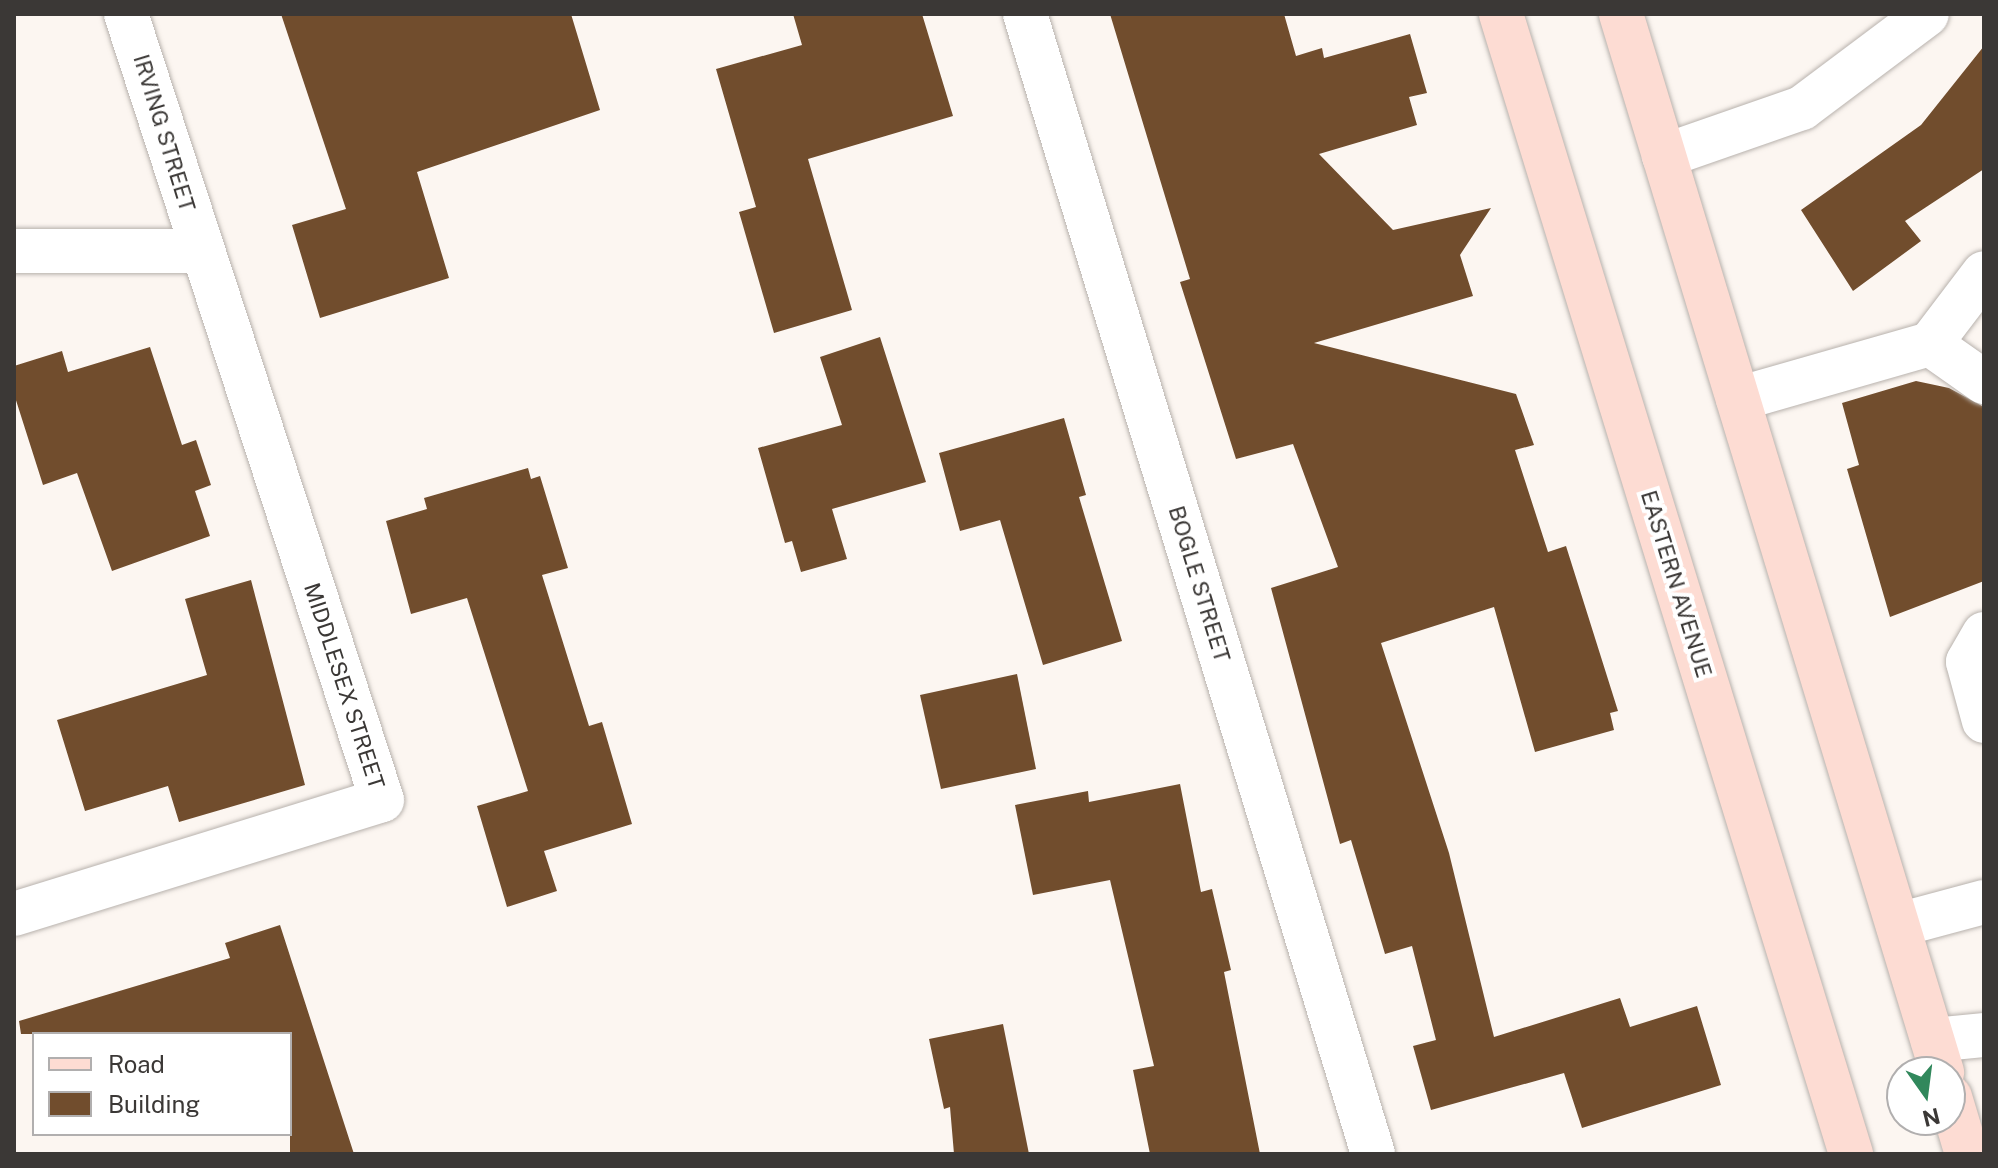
<!DOCTYPE html>
<style>
body{margin:0}
#map{position:relative;width:1998px;height:1168px;overflow:hidden;background:#fcf6f1;font-family:"Public Sans",sans-serif}
div>[style]{position:absolute}
[style*='--x']{left:calc(var(--x)*1px);top:calc(var(--y)*1px);width:calc(var(--w)*1px);rotate:calc(var(--a)*1deg)}
.building>*{inset:0;background:#714d2d}
.roads{filter:drop-shadow(0 0 2px #b8b2ad) drop-shadow(0 0 2px #b8b2ad)}
.minor>*{height:44px;margin:-22px;padding:0 22px;transform-origin:22px;border-radius:22px;background:#fff}
.major>*{height:44px;margin:-22px;padding:0 22px;transform-origin:22px;border-radius:22px;background:#fddcd3}
span{translate:-50% -50%;white-space:nowrap;text-align:center;line-height:1.15;-webkit-text-stroke:8px #fff;paint-order:stroke}
.street-label{font-size:22px;color:#3b3836}
.frame{position:absolute;inset:0;border:16px solid #3b3836;pointer-events:none}
.legend{position:absolute;left:32px;top:1032px;width:260px;height:104px;box-sizing:border-box;background:#fff;border:2px solid #b1afaf;margin:0;padding:10px 14px;list-style:none;font-size:24px;color:#3b3836}
.legend li{display:flex;align-items:center;gap:16px;height:40px}
.legend b{width:40px;border:2px solid #b1afaf}
.north{position:absolute;left:1886px;top:1056px;width:80px;height:80px;box-sizing:border-box;background:#fff;border:2px solid #b1afaf;border-radius:50%;rotate:166deg;font-size:22px;font-weight:700;line-height:32px;text-align:center;color:#3b3836}
.north::after{content:'';display:block;margin:auto;width:28px;height:36px;background:#31885c;clip-path:polygon(50% 0,100% 100%,50% 72%,0 100%)}
</style>
<div id="map">
<div class="building">
<i style="clip-path:polygon(281px 14px,571px 14px,600px 110px,417px 172px,449px 278px,320px 318px,292px 225px,346px 209px)"></i>
<i style="clip-path:polygon(793px 14px,922px 14px,953px 116px,808px 159px,852px 310px,774px 333px,739px 212px,756px 207px,716px 69px,802px 45px)"></i>
<i style="clip-path:polygon(1110px 14px,1284px 14px,1296px 56px,1322px 48px,1324px 58px,1410px 34px,1427px 93px,1409px 97px,1417px 125px,1319px 154px,1393px 230px,1491px 208px,1460px 255px,1473px 296px,1314px 343px,1516px 394px,1534px 445px,1515px 450px,1548px 552px,1566px 546px,1618px 711px,1610px 713px,1614px 730px,1535px 752px,1494px 607px,1381px 643px,1449px 853px,1494px 1037px,1620px 998px,1630px 1027px,1697px 1006px,1721px 1085px,1582px 1128px,1564px 1073px,1431px 1110px,1413px 1046px,1436px 1040px,1412px 946px,1385px 954px,1351px 840px,1340px 844px,1271px 588px,1338px 567px,1293px 444px,1236px 459px,1180px 282px,1190px 279px)"></i>
<i style="clip-path:polygon(1984px 46px,1984px 169px,1905px 221px,1921px 241px,1853px 291px,1801px 210px,1921px 125px)"></i>
<i style="clip-path:polygon(880px 337px,926px 482px,832px 509px,847px 559px,801px 572px,792px 541px,785px 543px,758px 448px,842px 425px,820px 357px)"></i>
<i style="clip-path:polygon(150px 347px,182px 445px,196px 440px,211px 485px,195px 491px,210px 536px,112px 571px,77px 473px,43px 485px,14px 394px,14px 366px,62px 351px,68px 372px)"></i>
<i style="clip-path:polygon(1916px 381px,1949px 388px,1984px 407px,1984px 581px,1890px 617px,1847px 469px,1859px 465px,1842px 403px)"></i>
<i style="clip-path:polygon(1064px 418px,1086px 495px,1079px 497px,1122px 641px,1043px 665px,1000px 520px,960px 531px,939px 453px)"></i>
<i style="clip-path:polygon(528px 468px,531px 479px,540px 476px,568px 568px,542px 575px,589px 726px,602px 722px,632px 824px,544px 851px,557px 891px,507px 907px,477px 806px,528px 791px,467px 598px,411px 614px,386px 521px,427px 509px,424px 498px)"></i>
<i style="clip-path:polygon(251px 580px,305px 785px,179px 822px,168px 786px,85px 811px,57px 720px,207px 675px,185px 599px)"></i>
<i style="clip-path:polygon(1017px 674px,1036px 769px,941px 789px,920px 695px)"></i>
<i style="clip-path:polygon(1180px 784px,1201px 892px,1212px 889px,1231px 970px,1224px 972px,1260px 1154px,1150px 1154px,1133px 1070px,1154px 1066px,1110px 880px,1033px 895px,1015px 805px,1088px 791px,1089px 802px)"></i>
<i style="clip-path:polygon(280px 925px,354px 1154px,290px 1154px,290px 1034px,21px 1034px,19px 1021px,230px 958px,225px 943px)"></i>
<i style="clip-path:polygon(1003px 1024px,1029px 1154px,954px 1154px,950px 1107px,944px 1109px,929px 1039px)"></i>
</div>
<div class="roads">
<div class="minor">
<i style="--x:1025;--y:14;--w:1192;--a:73.02"></i>
<i style="--x:1664;--y:156;--w:146;--a:-19.2"></i>
<i style="--x:1802;--y:108;--w:156;--a:-36.9"></i>
<i style="--x:14;--y:251;--w:187;--a:0"></i>
<i style="--x:1930;--y:344;--w:66;--a:35.1"></i>
<i style="--x:1738;--y:399;--w:200;--a:-16"></i>
<i style="--x:1930;--y:344;--w:89;--a:-52.7"></i>
<i style="--x:1984;--y:634;--w:32;--a:120"></i>
<i style="--x:1968;--y:662;--w:61;--a:74.8"></i>
<i style="--x:14;--y:914;--w:385;--a:-17.2"></i>
<i style="--x:382;--y:800;--w:827;--a:-108.04"></i>
<i style="--x:1898;--y:925;--w:89;--a:-15"></i>
<i style="--x:1933;--y:1040;--w:51;--a:-5.6"></i>
</div>
<div class="major">
<i style="--x:1501;--y:14;--w:1193;--a:72.93"></i>
<i style="--x:1621;--y:14;--w:1106;--a:73.12"></i>
<i style="--x:1950;--y:1097;--w:59;--a:73.4"></i>
</div>
</div>
<div class="street-label">
<span style="left:164px;top:133px;rotate:73deg">IRVING STREET</span>
<span style="left:1199px;top:584px;rotate:73deg">BOGLE STREET</span>
<span style="left:1676px;top:584px;rotate:73deg">EASTERN AVENUE</span>
<span style="left:344px;top:686px;rotate:72deg">MIDDLESEX STREET</span>
</div>
<div class="frame"></div>
<ul class="legend">
<li><b style="height:10px;background:#fddcd3"></b>Road</li>
<li><b style="height:22px;background:#714d2d"></b>Building</li>
</ul>
<div class="north">N</div>
</div>
